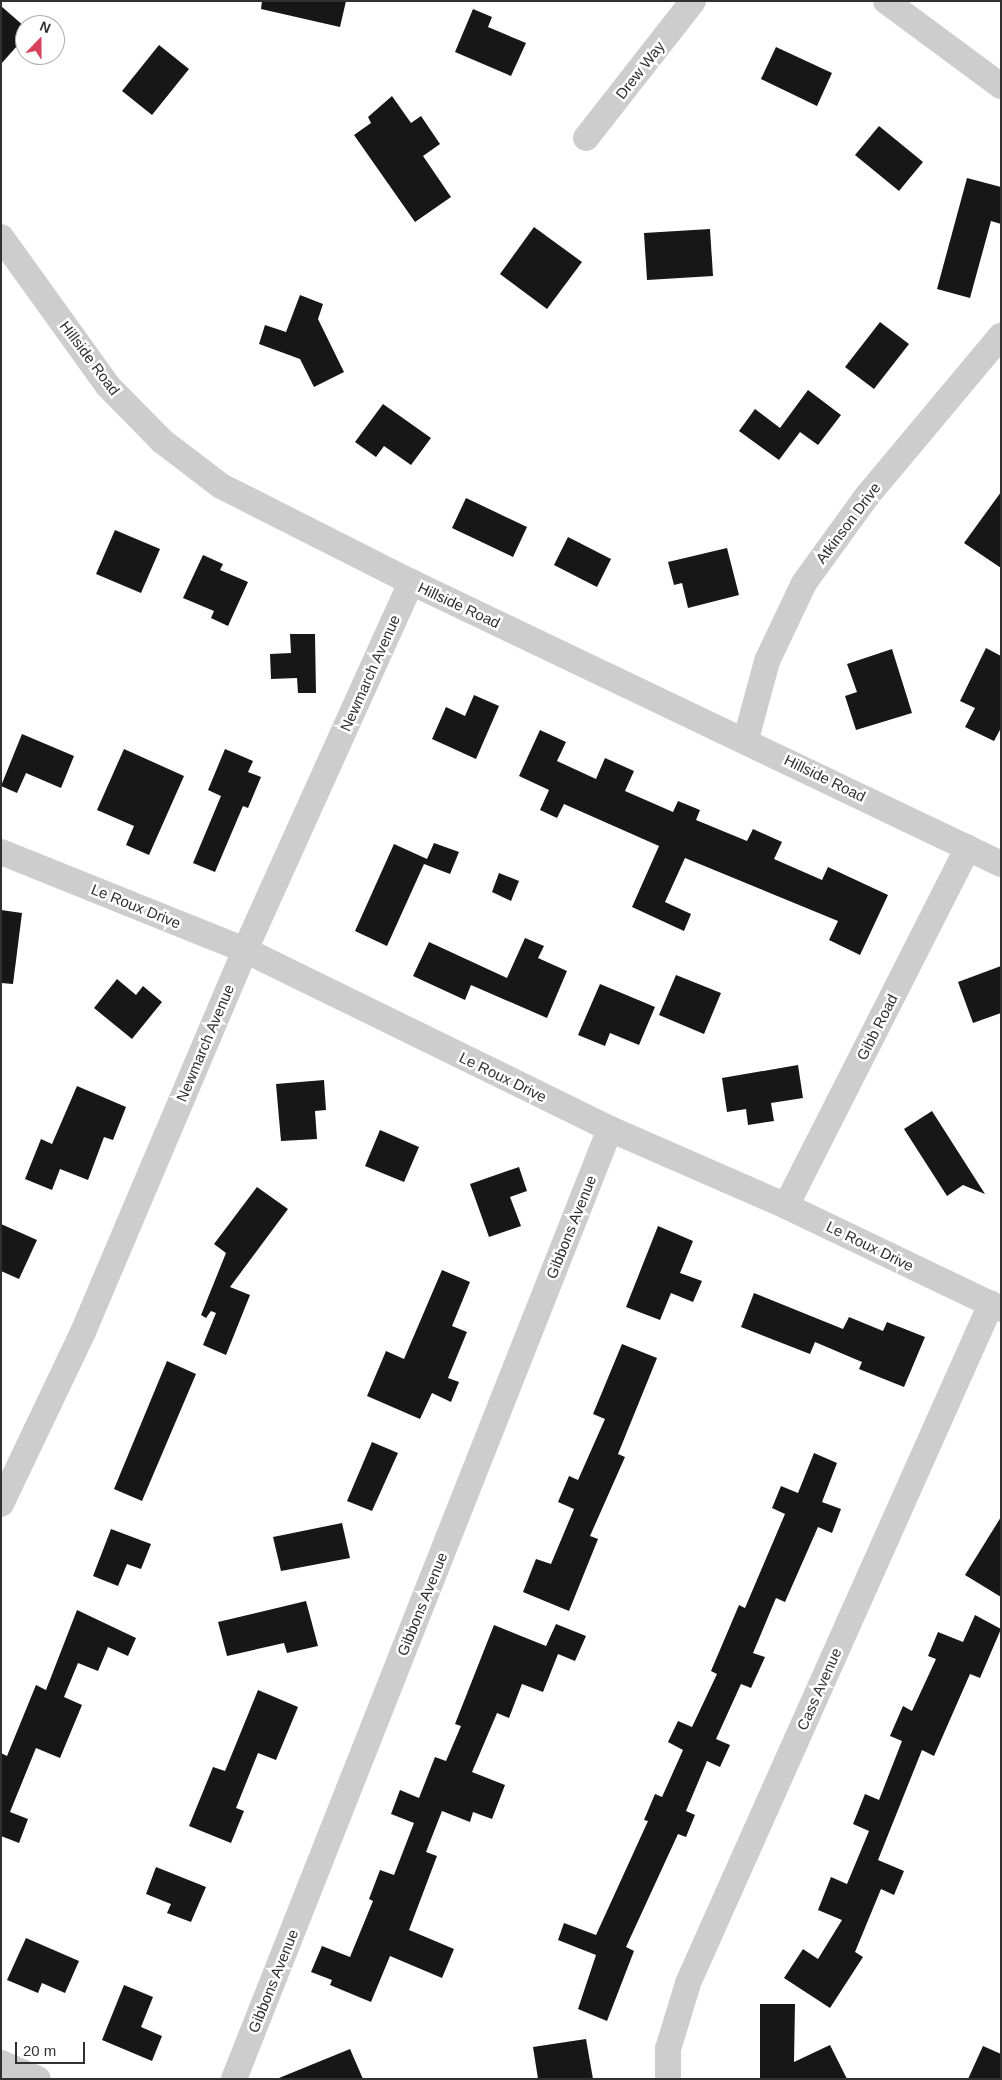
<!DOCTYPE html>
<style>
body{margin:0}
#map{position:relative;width:1002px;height:2080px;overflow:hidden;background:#fff;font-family:Helvetica,sans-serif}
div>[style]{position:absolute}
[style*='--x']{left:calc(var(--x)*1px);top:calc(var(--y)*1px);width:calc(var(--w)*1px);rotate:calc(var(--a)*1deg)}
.building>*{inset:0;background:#171717}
.street>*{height:26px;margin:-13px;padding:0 13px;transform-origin:13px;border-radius:13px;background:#cdcdcd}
span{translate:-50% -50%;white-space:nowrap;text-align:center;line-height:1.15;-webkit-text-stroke:5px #fff;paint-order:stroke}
.street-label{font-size:15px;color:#303030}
.frame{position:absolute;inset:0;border:2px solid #303030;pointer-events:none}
.north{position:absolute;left:15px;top:15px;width:50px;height:50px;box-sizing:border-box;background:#fff;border:1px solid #acacac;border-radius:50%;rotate:22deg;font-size:14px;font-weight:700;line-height:20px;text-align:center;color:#303030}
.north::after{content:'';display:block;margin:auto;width:18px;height:22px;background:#d7425d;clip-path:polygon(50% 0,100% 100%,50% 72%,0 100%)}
.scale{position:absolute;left:15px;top:2042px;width:70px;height:22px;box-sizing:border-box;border:2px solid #303030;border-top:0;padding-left:6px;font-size:15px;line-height:18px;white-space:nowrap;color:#303030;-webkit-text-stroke:4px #fff;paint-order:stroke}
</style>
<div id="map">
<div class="building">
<i style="clip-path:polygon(262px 1px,346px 1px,340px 27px,261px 9px)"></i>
<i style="clip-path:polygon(1px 6px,25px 27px,25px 37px,1px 64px)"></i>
<i style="clip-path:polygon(473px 9px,492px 17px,488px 27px,526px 43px,511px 76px,455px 52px)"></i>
<i style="clip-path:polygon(159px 45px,189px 69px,152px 115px,122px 91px)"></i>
<i style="clip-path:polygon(776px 47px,832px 73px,817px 106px,761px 79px)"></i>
<i style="clip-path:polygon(392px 96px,411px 123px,421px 116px,440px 144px,423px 156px,451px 197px,415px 222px,354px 135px,371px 123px,368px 117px)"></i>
<i style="clip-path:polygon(879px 126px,923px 162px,899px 191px,855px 155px)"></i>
<i style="clip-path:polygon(967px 178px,1001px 187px,1001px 224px,991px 221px,970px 298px,937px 289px)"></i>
<i style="clip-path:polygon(534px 227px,582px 262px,547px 309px,500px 274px)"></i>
<i style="clip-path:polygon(710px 229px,713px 276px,647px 280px,644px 233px)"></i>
<i style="clip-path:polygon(300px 295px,323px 304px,318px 319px,344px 372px,314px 387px,300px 359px,259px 344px,265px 325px,286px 332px)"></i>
<i style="clip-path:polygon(880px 322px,909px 344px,874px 389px,845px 367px)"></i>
<i style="clip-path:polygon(808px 390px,841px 415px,818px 445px,800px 432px,779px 460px,739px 431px,755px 409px,780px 428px)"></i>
<i style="clip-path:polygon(383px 404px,431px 438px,411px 465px,384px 446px,376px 457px,355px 442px)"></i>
<i style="clip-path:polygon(1001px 492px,1001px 568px,964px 543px)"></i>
<i style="clip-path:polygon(466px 498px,527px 527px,513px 557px,452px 528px)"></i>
<i style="clip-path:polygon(115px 530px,160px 549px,141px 593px,96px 574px)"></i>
<i style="clip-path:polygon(568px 537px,611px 559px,597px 587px,554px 565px)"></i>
<i style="clip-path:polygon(727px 548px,739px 595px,688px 608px,682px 583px,674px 585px,668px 562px)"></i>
<i style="clip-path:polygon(203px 555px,223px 564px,220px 570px,248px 582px,228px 626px,211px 618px,214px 611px,183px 598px)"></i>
<i style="clip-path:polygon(290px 634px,315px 634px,316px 693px,298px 693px,297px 678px,271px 679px,270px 654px,291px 653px)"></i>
<i style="clip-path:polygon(986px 648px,1001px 656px,1001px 728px,994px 741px,965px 727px,975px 708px,960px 701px)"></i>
<i style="clip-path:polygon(892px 649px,912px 713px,856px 730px,845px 696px,857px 692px,847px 664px)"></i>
<i style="clip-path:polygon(474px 695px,499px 706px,476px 759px,432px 739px,446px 707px,465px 716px)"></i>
<i style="clip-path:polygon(540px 730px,566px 742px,557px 761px,596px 779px,605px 758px,634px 771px,625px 791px,673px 812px,678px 801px,700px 810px,696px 820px,747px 841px,753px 829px,782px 842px,774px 859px,822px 880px,828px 867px,888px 895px,860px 955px,829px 940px,838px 921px,685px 858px,665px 902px,691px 914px,684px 931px,632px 907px,659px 846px,564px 804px,557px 818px,540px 810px,549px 790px,519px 776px)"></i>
<i style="clip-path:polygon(22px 734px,74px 756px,61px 788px,26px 773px,17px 793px,1px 786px)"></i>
<i style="clip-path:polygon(124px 749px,184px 776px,149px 855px,126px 845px,134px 826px,97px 810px)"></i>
<i style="clip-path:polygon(225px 749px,253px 761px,248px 772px,261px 777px,248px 808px,243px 806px,215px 872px,193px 863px,221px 796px,208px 790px)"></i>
<i style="clip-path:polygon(434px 843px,459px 852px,450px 874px,424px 864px,387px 946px,355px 931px,394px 844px,427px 859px)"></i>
<i style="clip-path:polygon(499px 873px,519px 881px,511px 901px,492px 892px)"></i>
<i style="clip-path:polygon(1px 910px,22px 913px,13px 984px,1px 983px)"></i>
<i style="clip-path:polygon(525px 938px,544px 946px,538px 958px,567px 971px,547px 1018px,471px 985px,465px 1000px,413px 976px,429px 942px,507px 978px)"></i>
<i style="clip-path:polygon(1001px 966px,1001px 1013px,973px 1023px,958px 982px)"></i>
<i style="clip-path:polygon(676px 975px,721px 993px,704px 1034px,659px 1015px)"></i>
<i style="clip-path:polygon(117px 979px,136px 995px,143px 986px,162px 1002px,132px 1039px,94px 1008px)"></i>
<i style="clip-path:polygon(600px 984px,655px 1007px,639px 1045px,610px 1033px,605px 1046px,578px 1035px)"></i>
<i style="clip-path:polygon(798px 1065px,803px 1098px,771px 1103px,774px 1121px,748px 1125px,746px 1109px,727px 1112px,722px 1078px)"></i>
<i style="clip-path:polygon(324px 1080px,326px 1110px,315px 1111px,317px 1139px,281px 1141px,276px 1084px)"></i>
<i style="clip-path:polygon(77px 1086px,126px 1107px,113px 1140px,104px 1137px,88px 1180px,60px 1169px,52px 1190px,25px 1179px,41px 1139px,52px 1144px)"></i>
<i style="clip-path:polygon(932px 1111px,985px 1194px,963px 1185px,947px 1196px,904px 1129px)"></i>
<i style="clip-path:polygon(380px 1130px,419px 1147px,404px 1182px,365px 1166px)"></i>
<i style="clip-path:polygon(519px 1167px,527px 1191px,510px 1197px,521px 1226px,489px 1237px,470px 1184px)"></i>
<i style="clip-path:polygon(257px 1187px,288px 1209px,230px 1287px,250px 1295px,226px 1355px,203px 1345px,216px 1313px,211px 1311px,206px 1318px,201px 1315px,226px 1253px,214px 1244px)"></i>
<i style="clip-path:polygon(1px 1224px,37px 1240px,19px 1279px,1px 1271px)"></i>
<i style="clip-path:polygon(658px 1226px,693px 1241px,680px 1273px,702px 1281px,693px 1302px,671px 1293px,660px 1320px,626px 1307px)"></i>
<i style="clip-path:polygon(442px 1270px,470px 1282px,452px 1326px,467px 1332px,448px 1378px,459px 1382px,451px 1402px,432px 1393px,420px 1419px,367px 1396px,386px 1351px,404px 1359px)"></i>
<i style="clip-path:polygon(754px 1293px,843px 1329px,849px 1317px,883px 1331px,887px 1322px,925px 1337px,904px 1387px,859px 1369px,862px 1362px,815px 1342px,810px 1354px,741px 1327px)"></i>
<i style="clip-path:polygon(622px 1344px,657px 1358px,618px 1454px,625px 1457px,590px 1536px,598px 1539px,569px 1611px,523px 1592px,536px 1559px,551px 1564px,574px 1509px,558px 1502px,569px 1476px,578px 1480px,605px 1419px,593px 1414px)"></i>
<i style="clip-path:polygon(167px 1361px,196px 1374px,142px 1501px,114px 1489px)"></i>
<i style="clip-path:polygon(372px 1442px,398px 1453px,372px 1511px,347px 1501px)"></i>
<i style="clip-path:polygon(814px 1453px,837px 1463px,822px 1502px,841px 1509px,832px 1533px,818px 1527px,785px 1602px,776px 1598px,753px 1653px,765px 1657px,751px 1688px,741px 1684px,716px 1739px,730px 1745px,720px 1767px,707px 1761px,686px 1811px,695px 1815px,686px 1837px,678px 1834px,626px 1947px,634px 1951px,607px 2021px,578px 2009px,596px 1955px,558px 1940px,564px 1923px,596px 1935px,648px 1821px,644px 1820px,655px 1794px,662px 1797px,683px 1750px,668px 1742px,678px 1721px,692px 1727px,717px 1674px,711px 1671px,739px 1605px,745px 1608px,785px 1514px,772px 1508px,781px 1486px,798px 1493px)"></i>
<i style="clip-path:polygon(1001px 1517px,1001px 1597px,965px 1575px)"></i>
<i style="clip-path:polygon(342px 1523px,350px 1558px,281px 1571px,273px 1537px)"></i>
<i style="clip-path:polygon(111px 1529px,151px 1544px,141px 1569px,127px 1564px,118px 1586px,93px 1576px)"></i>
<i style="clip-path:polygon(306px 1601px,318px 1646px,287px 1653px,284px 1643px,227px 1656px,218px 1622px)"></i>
<i style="clip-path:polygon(77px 1610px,136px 1638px,128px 1656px,108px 1647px,98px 1671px,78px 1663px,64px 1697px,82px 1705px,60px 1758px,36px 1748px,10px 1812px,28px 1819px,19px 1843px,1px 1836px,1px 1753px,7px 1756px,36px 1685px,46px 1690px)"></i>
<i style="clip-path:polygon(975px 1615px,1001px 1629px,980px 1678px,970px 1674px,934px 1756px,922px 1750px,878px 1860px,904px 1871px,894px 1895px,881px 1889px,855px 1952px,863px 1957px,830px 2008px,784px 1978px,803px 1949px,818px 1959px,842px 1920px,818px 1910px,831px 1877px,847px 1884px,869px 1831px,853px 1824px,865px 1794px,879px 1800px,902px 1741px,890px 1736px,903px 1706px,912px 1711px,936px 1659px,928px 1656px,938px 1632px,963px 1642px)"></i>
<i style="clip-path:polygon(556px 1624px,586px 1636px,575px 1661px,558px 1654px,543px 1692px,522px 1684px,509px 1718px,497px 1713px,472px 1772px,505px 1785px,492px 1819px,473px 1812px,470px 1822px,442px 1811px,426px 1852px,437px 1856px,409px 1930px,454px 1949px,442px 1978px,390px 1956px,371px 2002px,330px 1985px,332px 1980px,311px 1972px,322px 1946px,350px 1957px,373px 1901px,369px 1899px,380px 1870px,394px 1875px,414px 1823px,391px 1814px,400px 1790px,419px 1798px,435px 1757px,446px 1761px,461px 1726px,455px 1724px,494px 1625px,546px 1646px)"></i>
<i style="clip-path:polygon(258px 1690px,298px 1707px,276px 1760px,258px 1753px,236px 1808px,244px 1811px,231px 1843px,189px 1826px,213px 1767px,225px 1771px)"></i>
<i style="clip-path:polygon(156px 1867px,206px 1887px,191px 1922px,167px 1913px,171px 1904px,146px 1894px)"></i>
<i style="clip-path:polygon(26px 1938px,79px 1961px,65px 1993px,42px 1983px,38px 1993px,7px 1980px)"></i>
<i style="clip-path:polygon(124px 1985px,153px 1997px,141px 2027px,162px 2036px,152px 2061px,102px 2040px)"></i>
<i style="clip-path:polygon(760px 2004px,795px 2004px,794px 2062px,830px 2045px,847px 2079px,760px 2079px)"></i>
<i style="clip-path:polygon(586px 2039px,593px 2079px,538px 2079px,533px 2047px)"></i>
<i style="clip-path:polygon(983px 2046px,1001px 2054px,1001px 2079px,968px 2079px)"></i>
<i style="clip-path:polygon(350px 2049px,363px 2079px,279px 2079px,279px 2078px)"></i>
</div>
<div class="street">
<i style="--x:886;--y:1;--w:143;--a:36.5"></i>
<i style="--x:586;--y:138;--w:174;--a:-52"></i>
<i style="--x:1;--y:237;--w:183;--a:54.3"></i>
<i style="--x:108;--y:386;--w:77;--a:45.5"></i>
<i style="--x:162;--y:441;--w:74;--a:37.3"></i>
<i style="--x:221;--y:486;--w:213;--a:26.8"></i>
<i style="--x:411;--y:582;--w:654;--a:25.55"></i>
<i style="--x:746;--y:739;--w:81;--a:-74.9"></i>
<i style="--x:767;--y:661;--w:86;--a:-64.6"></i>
<i style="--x:804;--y:583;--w:107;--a:-54.1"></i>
<i style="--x:867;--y:496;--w:209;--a:-50.1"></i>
<i style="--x:1;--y:852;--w:263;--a:21.9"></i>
<i style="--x:245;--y:950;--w:407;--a:26.1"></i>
<i style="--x:610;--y:1129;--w:192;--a:23.6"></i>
<i style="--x:786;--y:1206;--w:238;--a:25.6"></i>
<i style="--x:786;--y:1206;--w:402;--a:-63.1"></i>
<i style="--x:1;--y:1504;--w:191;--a:-64.5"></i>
<i style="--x:83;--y:1332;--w:415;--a:-67"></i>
<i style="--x:245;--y:950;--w:404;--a:-65.7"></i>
<i style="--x:1;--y:2063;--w:40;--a:23.4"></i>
<i style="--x:234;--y:2079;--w:1022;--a:-68.41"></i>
<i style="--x:668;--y:2079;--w:30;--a:-90"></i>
<i style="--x:668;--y:2049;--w:69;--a:-73.1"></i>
<i style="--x:688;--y:1983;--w:744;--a:-65.95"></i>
</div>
<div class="street-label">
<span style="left:640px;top:70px;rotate:-52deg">Drew Way</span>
<span style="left:90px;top:358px;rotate:53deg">Hillside Road</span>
<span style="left:848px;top:523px;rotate:-53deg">Atkinson Drive</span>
<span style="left:459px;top:605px;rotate:25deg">Hillside Road</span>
<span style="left:370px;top:673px;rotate:-66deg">Newmarch Avenue</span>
<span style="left:825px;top:778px;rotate:26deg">Hillside Road</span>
<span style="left:136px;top:906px;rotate:22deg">Le Roux Drive</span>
<span style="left:877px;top:1027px;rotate:-63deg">Gibb Road</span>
<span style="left:205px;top:1043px;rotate:-67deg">Newmarch Avenue</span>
<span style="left:503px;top:1077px;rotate:26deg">Le Roux Drive</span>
<span style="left:571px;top:1227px;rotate:-68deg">Gibbons Avenue</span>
<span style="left:870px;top:1246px;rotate:26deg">Le Roux Drive</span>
<span style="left:422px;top:1604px;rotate:-68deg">Gibbons Avenue</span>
<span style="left:819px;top:1689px;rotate:-66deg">Cass Avenue</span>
<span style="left:273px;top:1981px;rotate:-68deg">Gibbons Avenue</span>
</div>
<div class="frame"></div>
<div class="north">N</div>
<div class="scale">20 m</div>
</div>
